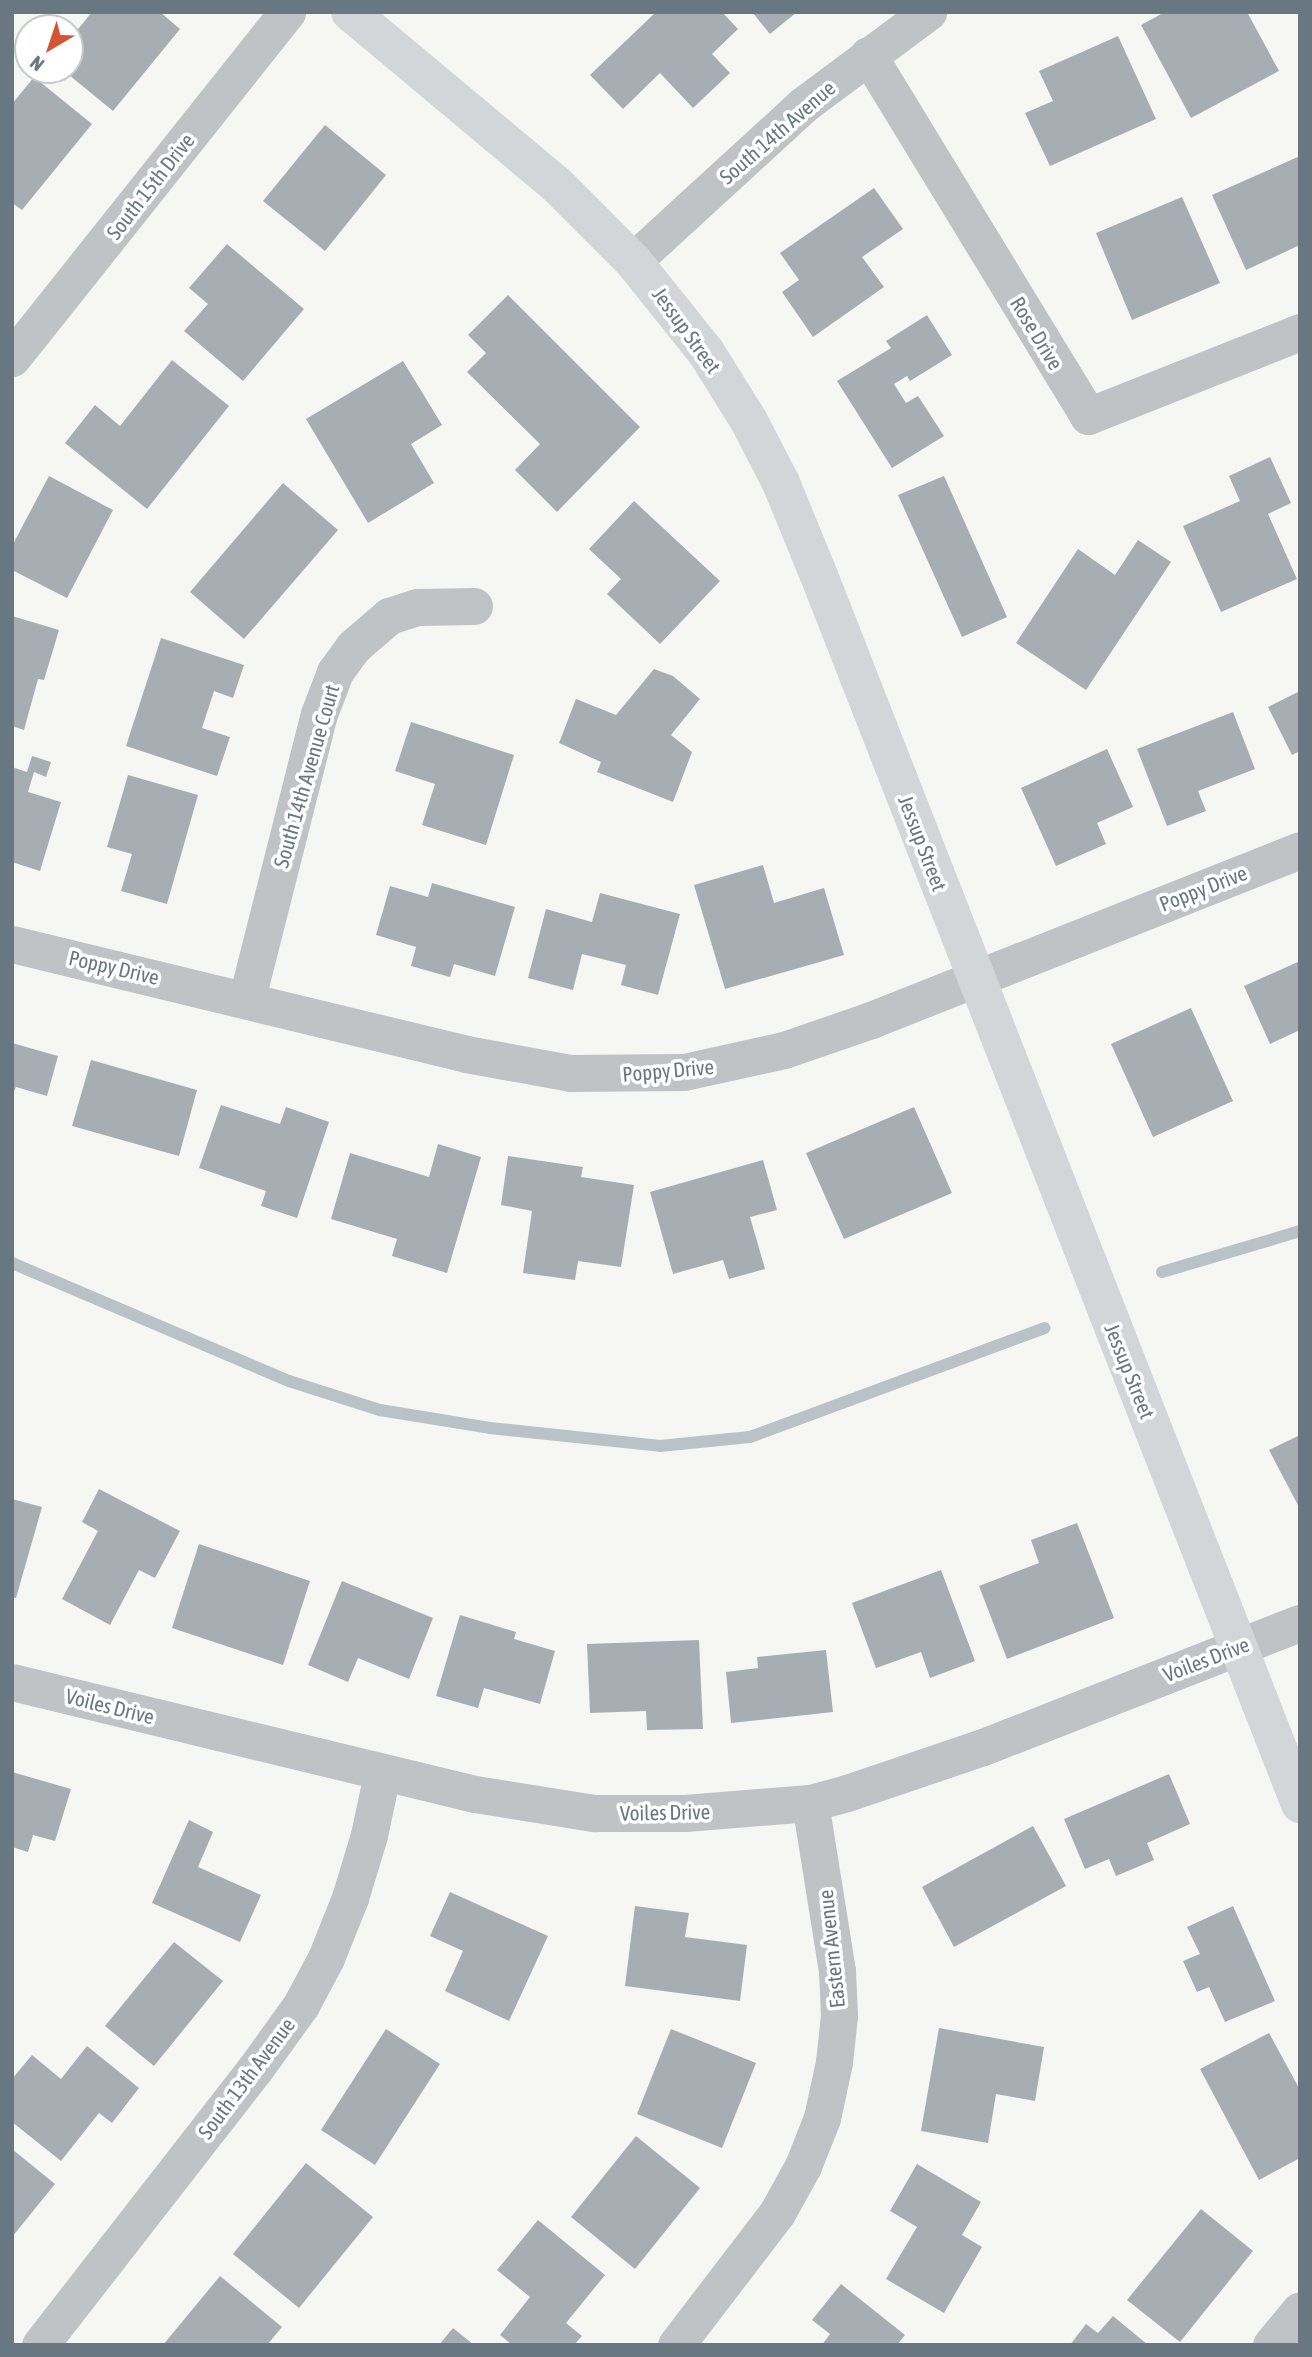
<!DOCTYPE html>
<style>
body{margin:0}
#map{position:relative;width:1312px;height:2357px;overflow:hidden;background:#f6f6f3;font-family:"Asap Condensed",sans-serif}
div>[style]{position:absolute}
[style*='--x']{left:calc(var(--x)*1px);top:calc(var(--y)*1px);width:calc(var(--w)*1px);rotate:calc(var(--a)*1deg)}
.stream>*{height:12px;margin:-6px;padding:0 6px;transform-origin:6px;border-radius:6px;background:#b9c3c7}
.building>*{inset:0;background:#a7aeb3}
.street>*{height:37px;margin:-18.5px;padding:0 18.5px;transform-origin:18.5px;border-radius:18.5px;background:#bfc3c6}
.secondary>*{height:38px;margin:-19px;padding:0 19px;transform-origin:19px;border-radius:19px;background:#d2d6d9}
span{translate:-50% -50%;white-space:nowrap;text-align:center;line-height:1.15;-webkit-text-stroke:7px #fff;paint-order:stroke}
.street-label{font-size:21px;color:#687781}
.frame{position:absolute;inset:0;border:14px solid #687781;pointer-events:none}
.north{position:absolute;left:14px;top:14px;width:70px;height:70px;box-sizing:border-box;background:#fff;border:2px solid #c3c9cd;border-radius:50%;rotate:219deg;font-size:19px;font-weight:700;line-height:28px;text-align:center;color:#687781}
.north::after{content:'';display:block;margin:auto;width:24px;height:32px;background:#d35436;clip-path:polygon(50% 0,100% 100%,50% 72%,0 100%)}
</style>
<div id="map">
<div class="stream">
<i style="--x:12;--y:1263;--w:301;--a:23.1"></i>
<i style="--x:289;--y:1381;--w:96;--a:17.7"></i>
<i style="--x:380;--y:1410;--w:111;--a:9.3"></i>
<i style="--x:490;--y:1428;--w:171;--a:6"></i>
<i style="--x:660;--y:1446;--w:90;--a:-5.7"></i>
<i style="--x:750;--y:1437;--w:314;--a:-20.3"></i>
<i style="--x:1162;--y:1272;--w:144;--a:-16.5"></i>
</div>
<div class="building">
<i style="clip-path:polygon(92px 12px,160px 12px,180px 29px,113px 111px,63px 70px,70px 70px,70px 39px)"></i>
<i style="clip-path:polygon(656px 12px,722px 12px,738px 29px,712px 54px,730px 73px,693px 108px,660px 73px,623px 109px,590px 75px)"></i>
<i style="clip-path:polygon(752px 12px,797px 12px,770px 34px)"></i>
<i style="clip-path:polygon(1165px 12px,1247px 12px,1279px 71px,1191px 118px,1141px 25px)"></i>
<i style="clip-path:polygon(1118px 36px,1156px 119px,1050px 166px,1025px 113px,1053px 101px,1039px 71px)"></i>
<i style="clip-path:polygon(34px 77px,92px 124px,22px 210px,12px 203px,12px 104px)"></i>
<i style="clip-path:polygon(325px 125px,386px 175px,325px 251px,263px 201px)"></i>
<i style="clip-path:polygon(1300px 156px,1300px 245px,1246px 270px,1212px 195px)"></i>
<i style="clip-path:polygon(874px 188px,903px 229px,862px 257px,884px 287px,813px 337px,782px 292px,799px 280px,780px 253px)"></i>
<i style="clip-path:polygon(1182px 197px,1220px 283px,1132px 320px,1096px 233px)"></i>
<i style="clip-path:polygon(227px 244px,304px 309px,243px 381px,184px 331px,208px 304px,189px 288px)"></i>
<i style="clip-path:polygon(508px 295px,640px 427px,557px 512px,515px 470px,540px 444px,467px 372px,486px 353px,468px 335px)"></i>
<i style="clip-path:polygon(927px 315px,952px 355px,910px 381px,907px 376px,894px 384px,906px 403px,918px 396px,944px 436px,892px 468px,837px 381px,891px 348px,886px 341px)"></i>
<i style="clip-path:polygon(172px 360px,229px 406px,147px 509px,65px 443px,95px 405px,120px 426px)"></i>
<i style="clip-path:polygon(403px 361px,442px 425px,411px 444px,434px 483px,368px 523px,306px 419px)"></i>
<i style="clip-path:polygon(1270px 457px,1291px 503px,1268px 514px,1297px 579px,1221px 612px,1183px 526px,1240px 501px,1229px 476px)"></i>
<i style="clip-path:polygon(49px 476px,113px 510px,67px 598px,12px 570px,12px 546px)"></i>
<i style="clip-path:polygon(944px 476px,1007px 617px,962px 637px,898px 495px)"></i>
<i style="clip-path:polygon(283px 483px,338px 530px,244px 639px,190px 592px)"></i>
<i style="clip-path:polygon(634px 501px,720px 581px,660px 644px,607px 594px,621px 579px,589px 549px)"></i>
<i style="clip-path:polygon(1138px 540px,1171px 562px,1086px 690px,1016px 643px,1078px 549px,1115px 575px)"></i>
<i style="clip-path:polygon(12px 616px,59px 630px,44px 680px,38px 679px,24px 730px,12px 726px)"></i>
<i style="clip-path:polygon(161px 638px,244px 665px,233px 698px,214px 691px,202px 728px,230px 737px,217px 776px,126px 746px)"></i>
<i style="clip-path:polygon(654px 669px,673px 676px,700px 699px,671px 735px,692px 752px,673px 802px,597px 772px,601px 762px,559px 743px,576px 699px,616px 715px)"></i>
<i style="clip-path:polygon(1300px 691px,1300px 751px,1292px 755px,1268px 707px)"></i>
<i style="clip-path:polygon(1233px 712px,1255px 769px,1198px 791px,1206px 811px,1167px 826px,1137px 749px)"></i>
<i style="clip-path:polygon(411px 722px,514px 755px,486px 845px,422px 825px,435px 784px,395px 771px)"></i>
<i style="clip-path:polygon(1107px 749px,1133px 807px,1097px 823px,1106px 844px,1056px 866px,1021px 788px)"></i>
<i style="clip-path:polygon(32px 756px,51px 762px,46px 777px,34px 772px,28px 792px,61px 802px,40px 871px,12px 862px,12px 767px,27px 772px)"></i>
<i style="clip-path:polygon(128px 775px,198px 795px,167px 904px,121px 891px,132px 854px,107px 847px)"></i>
<i style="clip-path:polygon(763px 865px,774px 903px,824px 888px,844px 955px,725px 989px,694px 885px)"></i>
<i style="clip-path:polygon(432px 883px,515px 907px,495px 976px,454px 964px,450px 977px,411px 966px,416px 947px,376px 935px,390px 886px,428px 897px)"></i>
<i style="clip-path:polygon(600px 893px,680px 914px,658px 995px,621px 985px,626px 965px,582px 954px,573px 990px,528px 978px,546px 909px,592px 922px)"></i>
<i style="clip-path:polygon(1300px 961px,1300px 1030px,1270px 1044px,1244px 986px)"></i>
<i style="clip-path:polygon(1191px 1008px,1233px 1101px,1153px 1137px,1111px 1044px)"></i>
<i style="clip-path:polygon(12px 1043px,58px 1056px,47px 1096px,16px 1087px,12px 1096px)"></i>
<i style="clip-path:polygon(91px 1060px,197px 1090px,179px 1156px,72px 1126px)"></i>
<i style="clip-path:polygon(221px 1105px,280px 1124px,286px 1107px,329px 1122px,297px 1218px,261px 1206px,266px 1191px,199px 1168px)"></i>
<i style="clip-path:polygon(914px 1107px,952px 1193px,844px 1239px,806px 1153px)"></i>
<i style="clip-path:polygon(438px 1144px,481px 1157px,447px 1273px,392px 1256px,397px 1239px,331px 1219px,350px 1153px,429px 1177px)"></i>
<i style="clip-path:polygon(508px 1156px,583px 1167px,581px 1177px,634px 1185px,621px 1267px,578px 1261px,575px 1280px,523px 1273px,532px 1211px,501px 1205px)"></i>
<i style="clip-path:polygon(763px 1160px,777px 1210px,750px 1217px,765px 1269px,729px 1279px,723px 1260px,673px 1274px,650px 1192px)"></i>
<i style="clip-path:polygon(1300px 1435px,1300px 1509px,1269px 1450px)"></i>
<i style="clip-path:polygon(99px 1489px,180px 1531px,155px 1578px,139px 1570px,110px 1625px,62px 1599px,98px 1531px,82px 1522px)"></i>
<i style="clip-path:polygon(12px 1499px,42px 1507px,16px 1598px,12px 1597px)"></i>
<i style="clip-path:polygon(1077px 1523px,1114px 1618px,1007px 1659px,979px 1586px,1039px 1563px,1031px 1540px)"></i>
<i style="clip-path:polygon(199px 1544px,310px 1581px,283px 1665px,172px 1628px)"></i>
<i style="clip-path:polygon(941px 1570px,975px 1661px,930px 1678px,921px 1652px,876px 1668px,852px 1603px)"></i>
<i style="clip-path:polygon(342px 1581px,433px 1618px,409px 1679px,358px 1658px,348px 1682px,308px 1665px)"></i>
<i style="clip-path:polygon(460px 1615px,516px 1632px,514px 1639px,555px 1651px,540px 1704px,484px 1688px,478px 1708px,436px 1696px)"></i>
<i style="clip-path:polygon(699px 1640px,703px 1729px,647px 1730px,646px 1711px,590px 1713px,587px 1644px)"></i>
<i style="clip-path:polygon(826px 1650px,833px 1712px,731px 1723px,726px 1672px,758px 1668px,757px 1657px)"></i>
<i style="clip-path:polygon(12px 1772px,71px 1789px,55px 1841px,33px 1835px,28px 1852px,12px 1847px)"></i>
<i style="clip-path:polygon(1169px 1774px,1190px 1824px,1147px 1843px,1154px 1860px,1116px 1876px,1109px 1859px,1085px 1869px,1064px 1819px)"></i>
<i style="clip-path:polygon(189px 1820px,213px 1832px,198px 1867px,261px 1895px,240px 1942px,152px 1903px)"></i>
<i style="clip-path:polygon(1033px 1826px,1066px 1886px,954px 1947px,922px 1887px)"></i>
<i style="clip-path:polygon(450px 1892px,548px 1936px,509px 2021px,445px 1991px,463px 1951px,430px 1936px)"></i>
<i style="clip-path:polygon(635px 1906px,689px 1913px,685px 1937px,747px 1945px,740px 2001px,625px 1986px)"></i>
<i style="clip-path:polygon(1233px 1906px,1275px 2001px,1225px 2022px,1209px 1987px,1197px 1992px,1183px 1961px,1200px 1954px,1187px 1927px)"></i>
<i style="clip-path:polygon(174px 1942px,223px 1981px,154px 2066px,105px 2026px)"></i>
<i style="clip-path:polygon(939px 2028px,1044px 2047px,1035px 2101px,996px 2094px,988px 2143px,921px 2131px)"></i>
<i style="clip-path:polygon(386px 2029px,440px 2064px,375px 2165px,321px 2130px)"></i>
<i style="clip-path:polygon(671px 2029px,756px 2063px,722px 2148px,637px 2114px)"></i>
<i style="clip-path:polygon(1269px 2033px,1300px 2090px,1300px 2158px,1259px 2180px,1200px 2069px)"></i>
<i style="clip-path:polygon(87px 2046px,139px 2088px,112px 2123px,99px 2113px,61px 2161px,12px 2122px,12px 2079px,32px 2055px,61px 2079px)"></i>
<i style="clip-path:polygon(636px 2136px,700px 2188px,635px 2269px,571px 2217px)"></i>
<i style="clip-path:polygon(12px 2149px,55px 2184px,12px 2237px)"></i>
<i style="clip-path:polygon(306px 2163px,373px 2217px,299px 2308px,233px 2254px)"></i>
<i style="clip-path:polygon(917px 2164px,981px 2202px,962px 2235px,982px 2247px,944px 2313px,886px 2279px,917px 2227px,890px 2211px)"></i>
<i style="clip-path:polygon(1201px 2209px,1253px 2251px,1180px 2342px,1127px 2300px)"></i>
<i style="clip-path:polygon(538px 2220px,605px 2275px,566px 2323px,582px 2336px,574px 2345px,512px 2345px,500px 2335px,530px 2297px,497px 2270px)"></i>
<i style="clip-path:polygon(220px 2276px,282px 2327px,267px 2345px,163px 2345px)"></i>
<i style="clip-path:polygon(841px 2284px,905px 2335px,897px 2345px,822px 2345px,830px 2334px,812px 2320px)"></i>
<i style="clip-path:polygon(1113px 2316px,1148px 2345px,1070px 2345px,1086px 2324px,1098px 2333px)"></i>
<i style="clip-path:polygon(453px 2328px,474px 2345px,439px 2345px)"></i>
</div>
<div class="street">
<i style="--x:868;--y:55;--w:423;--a:58.6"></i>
<i style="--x:1088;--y:416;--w:228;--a:-21.6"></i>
<i style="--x:633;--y:261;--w:231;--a:-42.5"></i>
<i style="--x:803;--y:105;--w:156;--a:-36.6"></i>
<i style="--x:12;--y:358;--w:442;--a:-51.5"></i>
<i style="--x:12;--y:944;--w:467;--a:13.6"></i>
<i style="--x:466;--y:1054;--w:107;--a:10.3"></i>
<i style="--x:571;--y:1073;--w:113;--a:-0.5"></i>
<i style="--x:684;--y:1072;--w:102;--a:-12.4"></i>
<i style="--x:784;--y:1050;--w:92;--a:-19"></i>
<i style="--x:871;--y:1020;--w:461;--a:-21.6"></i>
<i style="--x:247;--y:998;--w:293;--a:-75.8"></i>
<i style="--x:319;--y:714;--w:45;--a:-69.1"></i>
<i style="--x:335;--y:672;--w:31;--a:-54"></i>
<i style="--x:353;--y:647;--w:48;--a:-40.7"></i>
<i style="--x:389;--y:616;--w:29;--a:-18"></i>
<i style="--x:417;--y:607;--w:57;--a:-1"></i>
<i style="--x:12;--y:1682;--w:476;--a:13.6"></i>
<i style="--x:475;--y:1794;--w:121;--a:9.1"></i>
<i style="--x:594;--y:1813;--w:91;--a:0"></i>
<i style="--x:685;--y:1813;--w:125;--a:-4.6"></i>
<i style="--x:810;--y:1803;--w:38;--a:-15"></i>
<i style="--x:847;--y:1793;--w:144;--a:-18.7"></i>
<i style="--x:983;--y:1747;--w:340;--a:-21.4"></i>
<i style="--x:40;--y:2345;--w:350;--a:-52.1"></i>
<i style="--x:255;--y:2069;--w:79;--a:-54.3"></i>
<i style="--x:301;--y:2005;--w:53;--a:-62"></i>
<i style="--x:326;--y:1958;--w:65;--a:-68.2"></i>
<i style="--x:350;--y:1898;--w:66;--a:-73.2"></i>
<i style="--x:369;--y:1835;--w:62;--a:-78"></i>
<i style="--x:676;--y:2345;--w:166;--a:-52.6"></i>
<i style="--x:777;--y:2213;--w:54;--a:-61"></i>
<i style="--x:803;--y:2166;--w:52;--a:-68.4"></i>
<i style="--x:822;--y:2118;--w:57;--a:-77.9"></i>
<i style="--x:834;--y:2062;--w:47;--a:-83.9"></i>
<i style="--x:839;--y:2015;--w:44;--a:-92.6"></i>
<i style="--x:837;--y:1971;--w:170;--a:-99.1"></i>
<i style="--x:1271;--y:2345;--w:45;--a:-50.4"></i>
</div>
<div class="secondary">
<i style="--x:350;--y:12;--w:268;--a:39.9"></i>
<i style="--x:556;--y:184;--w:109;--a:45"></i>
<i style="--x:633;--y:261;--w:117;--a:51.3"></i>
<i style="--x:706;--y:352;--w:81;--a:58.1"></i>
<i style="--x:749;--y:421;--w:70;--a:62.7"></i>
<i style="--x:781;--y:483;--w:97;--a:67.7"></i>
<i style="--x:818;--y:573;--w:1322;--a:68.62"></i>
</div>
<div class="street-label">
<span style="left:777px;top:132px;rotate:-41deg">South 14th Avenue</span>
<span style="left:150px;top:186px;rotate:-52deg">South 15th Drive</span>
<span style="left:687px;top:330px;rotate:54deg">Jessup Street</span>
<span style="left:1037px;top:333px;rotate:59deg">Rose Drive</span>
<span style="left:306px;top:776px;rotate:-74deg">South 14th Avenue Court</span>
<span style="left:923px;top:843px;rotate:69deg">Jessup Street</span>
<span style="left:1203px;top:888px;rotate:-21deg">Poppy Drive</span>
<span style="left:114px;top:967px;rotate:13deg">Poppy Drive</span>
<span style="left:668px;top:1070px;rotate:-5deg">Poppy Drive</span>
<span style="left:1130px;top:1371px;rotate:68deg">Jessup Street</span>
<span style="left:1206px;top:1659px;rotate:-21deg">Voiles Drive</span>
<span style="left:110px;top:1706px;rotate:14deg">Voiles Drive</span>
<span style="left:665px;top:1812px;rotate:-1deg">Voiles Drive</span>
<span style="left:831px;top:1949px;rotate:-96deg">Eastern Avenue</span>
<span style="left:246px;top:2078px;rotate:-53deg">South 13th Avenue</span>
</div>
<div class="frame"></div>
<div class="north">N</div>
</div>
